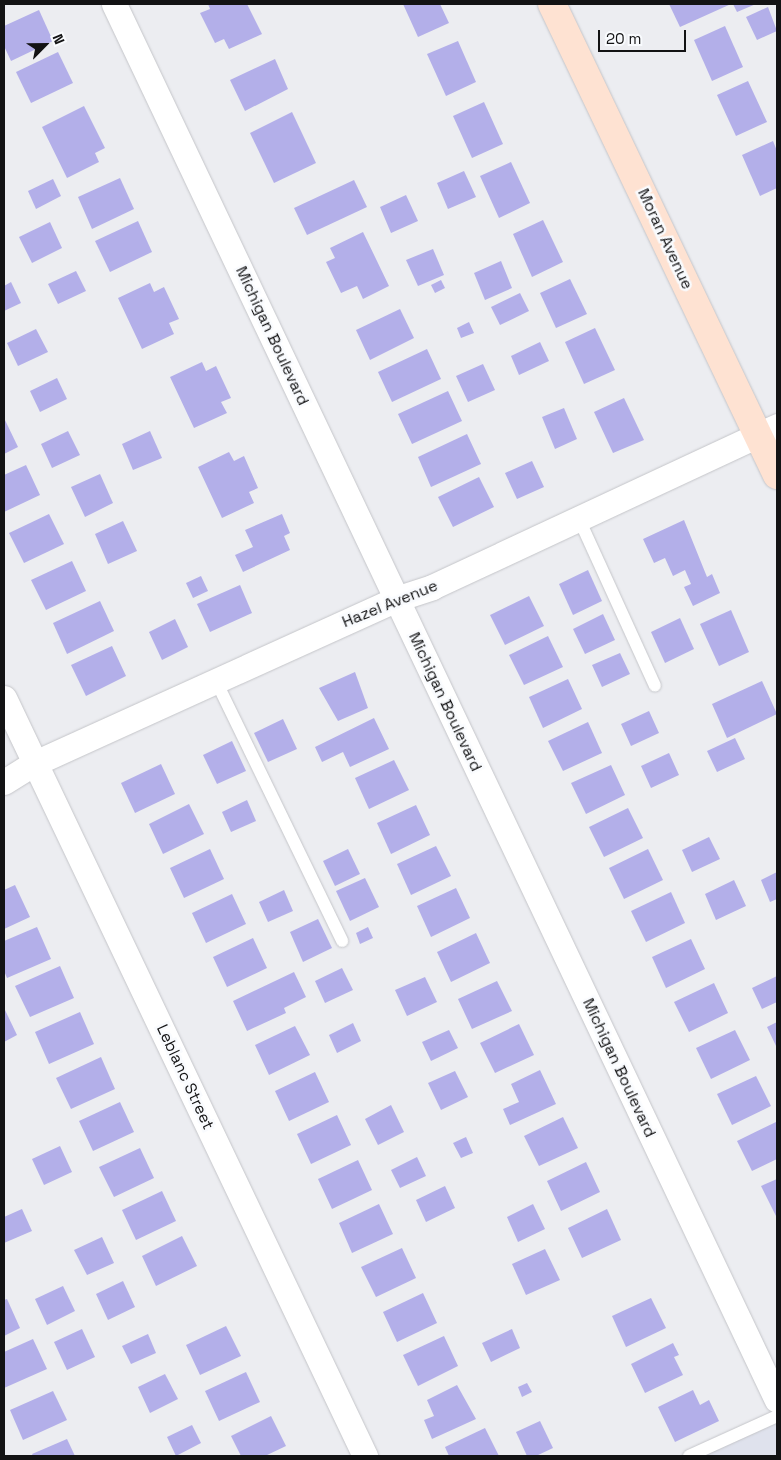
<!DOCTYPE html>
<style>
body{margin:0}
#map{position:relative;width:781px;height:1460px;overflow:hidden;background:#ecedf1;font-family:"Space Grotesk",sans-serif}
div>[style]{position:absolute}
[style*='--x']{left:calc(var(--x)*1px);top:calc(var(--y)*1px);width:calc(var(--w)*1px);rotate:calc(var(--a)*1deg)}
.built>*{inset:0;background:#dfe2ed}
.building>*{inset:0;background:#b3afe9}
.roads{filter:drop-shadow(0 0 1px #c4c5c9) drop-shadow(0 0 1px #c4c5c9)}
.lane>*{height:12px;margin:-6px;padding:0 6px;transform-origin:6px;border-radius:6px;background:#fff}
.street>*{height:25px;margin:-12.5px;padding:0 12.5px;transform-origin:12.5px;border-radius:12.5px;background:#fff}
.secondary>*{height:28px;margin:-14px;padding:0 14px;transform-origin:14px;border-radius:14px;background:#fee2d2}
span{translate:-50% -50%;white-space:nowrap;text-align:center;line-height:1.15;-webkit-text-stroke:5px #f9fbfe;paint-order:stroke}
.street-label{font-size:16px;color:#131314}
.frame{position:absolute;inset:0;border:5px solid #131314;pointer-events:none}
.north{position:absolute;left:20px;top:20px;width:50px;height:50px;-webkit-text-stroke:4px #f9fbfe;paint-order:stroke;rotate:67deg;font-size:14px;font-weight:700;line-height:20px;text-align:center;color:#131314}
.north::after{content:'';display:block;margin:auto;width:18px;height:22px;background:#131314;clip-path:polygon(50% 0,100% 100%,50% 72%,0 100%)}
.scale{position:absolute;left:598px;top:30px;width:88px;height:22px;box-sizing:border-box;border:2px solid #131314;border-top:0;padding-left:6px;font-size:15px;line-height:18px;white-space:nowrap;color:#131314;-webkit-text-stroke:4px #f9fbfe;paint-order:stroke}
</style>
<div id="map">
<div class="built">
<i style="clip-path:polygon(777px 1416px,777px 1456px,689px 1456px)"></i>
</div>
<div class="building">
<i style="clip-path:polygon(208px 4px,247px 4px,262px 34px,229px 49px,224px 39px,215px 43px,200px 13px,210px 9px)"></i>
<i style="clip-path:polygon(403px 4px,440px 4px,449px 23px,418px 37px)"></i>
<i style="clip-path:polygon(669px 4px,731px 4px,680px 27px)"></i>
<i style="clip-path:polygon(733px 4px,756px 4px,737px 12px)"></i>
<i style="clip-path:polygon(768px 7px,777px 31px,757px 40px,746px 17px)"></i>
<i style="clip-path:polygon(39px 10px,53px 41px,11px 61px,4px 46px,4px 26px)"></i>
<i style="clip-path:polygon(725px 26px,743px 67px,712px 81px,694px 40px)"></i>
<i style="clip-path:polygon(458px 41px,476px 82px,446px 96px,427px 54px)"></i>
<i style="clip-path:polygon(58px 52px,73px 83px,31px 103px,16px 72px)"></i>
<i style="clip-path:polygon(275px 59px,288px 89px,245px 111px,230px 80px)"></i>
<i style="clip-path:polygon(748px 81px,767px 122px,736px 136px,717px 95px)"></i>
<i style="clip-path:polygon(484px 102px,503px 144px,472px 158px,453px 116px)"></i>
<i style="clip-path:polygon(84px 106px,105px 148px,95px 153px,99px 162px,67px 178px,42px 127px)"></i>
<i style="clip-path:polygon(292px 112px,316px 163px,274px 183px,250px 133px)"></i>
<i style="clip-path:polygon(773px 141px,777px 151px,777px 188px,760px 196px,742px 155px)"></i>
<i style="clip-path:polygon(511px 162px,530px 203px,499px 218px,480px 176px)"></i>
<i style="clip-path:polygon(464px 171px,476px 197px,448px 209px,437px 183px)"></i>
<i style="clip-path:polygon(120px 178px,134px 209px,92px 229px,78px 197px)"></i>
<i style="clip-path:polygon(53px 179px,61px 196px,36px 209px,28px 191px)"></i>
<i style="clip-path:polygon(354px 180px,367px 207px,307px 235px,294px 208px)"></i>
<i style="clip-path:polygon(406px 195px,418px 221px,391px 233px,380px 207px)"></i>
<i style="clip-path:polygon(543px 220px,563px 262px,532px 277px,513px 234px)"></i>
<i style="clip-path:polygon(138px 221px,152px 252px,110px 272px,95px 241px)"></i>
<i style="clip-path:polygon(50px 222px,62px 248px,32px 263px,19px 237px)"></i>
<i style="clip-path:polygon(363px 232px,389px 286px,363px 299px,357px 286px,341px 293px,326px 262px,335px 258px,330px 248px)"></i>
<i style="clip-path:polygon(433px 249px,444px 275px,418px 286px,406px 260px)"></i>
<i style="clip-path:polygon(501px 261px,512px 288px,485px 300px,474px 273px)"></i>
<i style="clip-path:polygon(76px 271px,86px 291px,58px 304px,48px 284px)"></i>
<i style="clip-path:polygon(570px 279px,587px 314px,556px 328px,540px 293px)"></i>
<i style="clip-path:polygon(441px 280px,445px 288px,435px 293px,431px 285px)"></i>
<i style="clip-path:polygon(11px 282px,21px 303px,4px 311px,4px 286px)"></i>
<i style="clip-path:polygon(150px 283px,154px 292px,164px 287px,179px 319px,169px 323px,174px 334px,142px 349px,118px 298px)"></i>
<i style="clip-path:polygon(520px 293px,529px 311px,500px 325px,491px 307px)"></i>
<i style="clip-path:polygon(400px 309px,414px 338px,370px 360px,356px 330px)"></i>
<i style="clip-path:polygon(469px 322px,474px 333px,461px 338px,457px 328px)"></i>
<i style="clip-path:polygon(595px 328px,615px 370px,584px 384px,565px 342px)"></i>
<i style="clip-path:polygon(36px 329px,48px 352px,18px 366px,7px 343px)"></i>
<i style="clip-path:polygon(540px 342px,549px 361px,519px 375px,511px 356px)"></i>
<i style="clip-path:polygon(427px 349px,441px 379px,392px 402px,378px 372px)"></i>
<i style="clip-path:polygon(202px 362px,206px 371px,216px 366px,231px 398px,221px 402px,227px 413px,194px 428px,170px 377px)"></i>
<i style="clip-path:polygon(483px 364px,495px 390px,468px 402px,456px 376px)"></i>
<i style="clip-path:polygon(57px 378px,67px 399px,40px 412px,30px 391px)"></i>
<i style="clip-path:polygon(448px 391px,462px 421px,412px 444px,398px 414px)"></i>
<i style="clip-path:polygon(624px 398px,644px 440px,613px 453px,594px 412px)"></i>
<i style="clip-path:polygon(564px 408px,577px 439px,555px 449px,542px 417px)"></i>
<i style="clip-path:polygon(4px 418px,18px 447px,4px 454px)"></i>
<i style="clip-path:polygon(68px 431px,80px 455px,52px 468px,41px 444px)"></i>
<i style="clip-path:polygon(150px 431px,162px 458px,133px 470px,122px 444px)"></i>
<i style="clip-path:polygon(467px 434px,481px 464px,431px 487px,418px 457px)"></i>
<i style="clip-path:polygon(229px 452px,234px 461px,244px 456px,258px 488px,249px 492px,254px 503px,222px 518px,198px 467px)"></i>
<i style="clip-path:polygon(532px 461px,544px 487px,517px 499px,505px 473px)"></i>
<i style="clip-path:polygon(26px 465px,40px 495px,4px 512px,4px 475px)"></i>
<i style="clip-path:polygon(100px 474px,113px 503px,85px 517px,71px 487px)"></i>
<i style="clip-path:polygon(479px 477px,494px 507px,453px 527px,438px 497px)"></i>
<i style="clip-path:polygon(49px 514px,64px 544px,24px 563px,9px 533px)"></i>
<i style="clip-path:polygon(282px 514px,290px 533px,284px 536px,290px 550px,243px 572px,235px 555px,253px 547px,245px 530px)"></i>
<i style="clip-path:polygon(684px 520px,707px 577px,712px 574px,720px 593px,693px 606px,684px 587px,691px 584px,685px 570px,673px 576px,665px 558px,654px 563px,643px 539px)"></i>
<i style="clip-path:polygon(123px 521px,137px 551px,108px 564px,95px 534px)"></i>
<i style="clip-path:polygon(72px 561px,86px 591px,46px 610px,31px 580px)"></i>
<i style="clip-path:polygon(588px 570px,602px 601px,573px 615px,559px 584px)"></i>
<i style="clip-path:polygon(201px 576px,208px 591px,193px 598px,186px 583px)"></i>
<i style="clip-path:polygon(240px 585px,252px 613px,210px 632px,197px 604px)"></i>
<i style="clip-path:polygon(529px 596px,544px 626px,505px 645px,490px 615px)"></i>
<i style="clip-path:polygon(100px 601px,114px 631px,67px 654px,53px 623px)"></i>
<i style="clip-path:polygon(731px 610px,749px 652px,719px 666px,700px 624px)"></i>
<i style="clip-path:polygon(603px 614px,615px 640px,585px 654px,573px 629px)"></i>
<i style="clip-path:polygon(680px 618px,694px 649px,665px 663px,651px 632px)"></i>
<i style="clip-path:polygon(175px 619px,188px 647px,162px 660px,149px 632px)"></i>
<i style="clip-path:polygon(548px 636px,563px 667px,524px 685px,509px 655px)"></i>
<i style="clip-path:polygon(112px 646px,126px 676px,86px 696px,71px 665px)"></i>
<i style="clip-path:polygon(620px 653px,630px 674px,602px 687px,592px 665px)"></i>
<i style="clip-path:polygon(355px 672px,368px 708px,338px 721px,319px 688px)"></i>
<i style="clip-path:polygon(568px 679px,582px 709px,543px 728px,529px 697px)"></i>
<i style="clip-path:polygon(762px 681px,777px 714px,727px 738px,712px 704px)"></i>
<i style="clip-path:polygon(649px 711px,659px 733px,631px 746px,621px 724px)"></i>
<i style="clip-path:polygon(374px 718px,389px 749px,350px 767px,343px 752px,322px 762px,315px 747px)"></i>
<i style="clip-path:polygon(283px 719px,297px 749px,268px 762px,254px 733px)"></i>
<i style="clip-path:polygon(588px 722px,602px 753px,563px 771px,548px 741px)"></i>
<i style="clip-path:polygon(735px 738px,745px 759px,717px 772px,707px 751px)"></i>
<i style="clip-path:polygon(232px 741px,246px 771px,217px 784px,203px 755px)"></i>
<i style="clip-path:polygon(669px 753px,679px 775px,651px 788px,641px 766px)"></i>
<i style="clip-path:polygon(394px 760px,409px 790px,369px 809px,355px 778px)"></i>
<i style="clip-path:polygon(161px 764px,175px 794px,135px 813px,121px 783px)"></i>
<i style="clip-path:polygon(611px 765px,625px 795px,586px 814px,571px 783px)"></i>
<i style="clip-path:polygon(247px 800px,256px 821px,231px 832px,222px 812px)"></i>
<i style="clip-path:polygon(189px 804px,204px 834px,163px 854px,149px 824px)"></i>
<i style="clip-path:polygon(416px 805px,430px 835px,391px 854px,377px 823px)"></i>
<i style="clip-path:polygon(628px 808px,643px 838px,604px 857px,589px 827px)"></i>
<i style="clip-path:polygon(709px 837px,720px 859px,692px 872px,682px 850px)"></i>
<i style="clip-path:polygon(436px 846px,451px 876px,411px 895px,397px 864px)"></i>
<i style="clip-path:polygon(210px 849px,224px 879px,184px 898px,170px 868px)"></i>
<i style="clip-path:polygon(348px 849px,360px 874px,335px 886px,323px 861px)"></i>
<i style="clip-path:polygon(648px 849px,663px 880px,624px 899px,609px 868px)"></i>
<i style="clip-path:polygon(777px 872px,777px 899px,770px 902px,761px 880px)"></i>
<i style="clip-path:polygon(365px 878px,379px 907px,350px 921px,336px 891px)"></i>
<i style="clip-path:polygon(734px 880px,746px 906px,716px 920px,705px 894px)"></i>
<i style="clip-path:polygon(15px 885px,30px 917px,4px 929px,4px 890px)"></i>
<i style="clip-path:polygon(456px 888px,470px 918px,431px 937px,417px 906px)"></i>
<i style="clip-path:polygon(284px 890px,293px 911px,268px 922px,259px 902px)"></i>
<i style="clip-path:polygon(671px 892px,685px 923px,646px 942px,631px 911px)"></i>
<i style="clip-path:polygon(232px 894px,246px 924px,206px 943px,192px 913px)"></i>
<i style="clip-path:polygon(318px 919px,332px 948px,303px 962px,290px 932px)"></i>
<i style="clip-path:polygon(37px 927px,51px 959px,7px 978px,4px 971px,4px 941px)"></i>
<i style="clip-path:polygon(368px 927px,373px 938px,360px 944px,356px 933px)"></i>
<i style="clip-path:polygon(476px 933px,490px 963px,451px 982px,437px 952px)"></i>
<i style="clip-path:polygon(253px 938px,267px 968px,227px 987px,213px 957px)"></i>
<i style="clip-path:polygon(691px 939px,705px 969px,666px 988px,652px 957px)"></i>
<i style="clip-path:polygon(60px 966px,74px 998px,30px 1017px,15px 986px)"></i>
<i style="clip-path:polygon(342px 968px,353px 990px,325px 1003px,315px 981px)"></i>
<i style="clip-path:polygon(294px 972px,306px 997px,284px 1008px,286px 1013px,247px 1031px,233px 1001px)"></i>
<i style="clip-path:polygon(777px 976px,777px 1002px,762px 1009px,752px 988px)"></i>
<i style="clip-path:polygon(425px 977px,437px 1002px,407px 1016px,395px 990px)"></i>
<i style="clip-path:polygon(497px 981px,512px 1011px,472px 1029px,458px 999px)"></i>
<i style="clip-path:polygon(714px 983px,728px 1013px,689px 1032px,674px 1002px)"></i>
<i style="clip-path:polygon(5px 1010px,17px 1035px,4px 1042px,4px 1011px)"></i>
<i style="clip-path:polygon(80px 1012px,94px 1044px,49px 1064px,35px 1032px)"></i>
<i style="clip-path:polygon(777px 1022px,777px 1048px,767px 1027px)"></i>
<i style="clip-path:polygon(353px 1023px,361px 1041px,337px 1053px,329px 1035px)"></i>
<i style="clip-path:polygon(519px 1024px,534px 1055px,495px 1073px,480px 1043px)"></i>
<i style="clip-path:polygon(295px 1026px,310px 1055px,269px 1075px,255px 1045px)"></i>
<i style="clip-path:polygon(449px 1030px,458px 1048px,431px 1061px,422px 1042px)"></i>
<i style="clip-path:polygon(735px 1030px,750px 1060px,711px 1079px,696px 1048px)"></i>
<i style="clip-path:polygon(101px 1057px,115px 1089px,71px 1109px,56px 1078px)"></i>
<i style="clip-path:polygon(540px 1070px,556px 1104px,510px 1125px,503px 1109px,519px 1102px,511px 1084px)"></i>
<i style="clip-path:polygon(455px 1071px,468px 1097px,441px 1110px,428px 1083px)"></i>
<i style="clip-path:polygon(315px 1072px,329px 1102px,289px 1121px,275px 1091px)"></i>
<i style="clip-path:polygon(756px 1076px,771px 1106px,732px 1125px,717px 1094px)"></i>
<i style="clip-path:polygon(120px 1102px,134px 1132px,93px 1151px,79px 1121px)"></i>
<i style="clip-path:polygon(391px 1105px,404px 1132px,378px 1145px,365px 1119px)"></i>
<i style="clip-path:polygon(337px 1115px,351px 1145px,311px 1164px,297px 1134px)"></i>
<i style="clip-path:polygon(563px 1117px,578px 1148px,539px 1166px,524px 1136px)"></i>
<i style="clip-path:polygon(776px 1122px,777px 1159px,752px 1171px,737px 1141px)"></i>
<i style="clip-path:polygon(466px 1137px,473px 1153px,461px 1158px,453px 1143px)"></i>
<i style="clip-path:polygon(60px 1146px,72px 1172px,44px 1185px,32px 1159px)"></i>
<i style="clip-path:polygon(140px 1148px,154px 1178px,114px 1197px,99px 1167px)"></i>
<i style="clip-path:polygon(417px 1157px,426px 1176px,400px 1188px,391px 1170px)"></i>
<i style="clip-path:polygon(358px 1160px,372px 1190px,332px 1209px,318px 1179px)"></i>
<i style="clip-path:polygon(586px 1162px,600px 1192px,561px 1211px,547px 1181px)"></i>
<i style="clip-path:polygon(777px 1179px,777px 1216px,776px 1216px,761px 1186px)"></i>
<i style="clip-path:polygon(445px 1186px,455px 1208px,426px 1222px,416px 1200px)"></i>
<i style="clip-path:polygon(162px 1191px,176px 1221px,136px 1240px,122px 1210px)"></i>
<i style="clip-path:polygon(379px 1204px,393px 1234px,352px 1253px,339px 1223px)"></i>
<i style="clip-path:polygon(533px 1204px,545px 1229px,518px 1242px,507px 1217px)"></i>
<i style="clip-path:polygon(22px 1209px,32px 1231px,4px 1243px,4px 1217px)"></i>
<i style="clip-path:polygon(607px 1209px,621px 1240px,582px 1258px,568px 1228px)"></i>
<i style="clip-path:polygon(182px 1236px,197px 1266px,156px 1286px,142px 1256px)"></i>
<i style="clip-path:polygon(102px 1237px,114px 1263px,87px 1275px,74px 1250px)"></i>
<i style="clip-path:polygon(402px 1248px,416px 1278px,376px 1297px,361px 1267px)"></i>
<i style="clip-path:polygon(545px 1249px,560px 1280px,526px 1295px,512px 1264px)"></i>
<i style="clip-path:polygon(123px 1281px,135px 1307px,108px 1320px,96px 1294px)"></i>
<i style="clip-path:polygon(63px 1286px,75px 1311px,47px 1325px,35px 1299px)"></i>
<i style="clip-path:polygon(423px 1293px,437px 1323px,397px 1342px,383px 1312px)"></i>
<i style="clip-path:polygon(651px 1298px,666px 1328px,626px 1347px,612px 1316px)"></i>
<i style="clip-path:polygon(7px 1299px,20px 1328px,4px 1336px,4px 1300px)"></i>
<i style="clip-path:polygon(226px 1326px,241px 1356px,200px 1375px,186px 1345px)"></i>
<i style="clip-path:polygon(82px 1329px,95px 1357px,67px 1370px,54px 1342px)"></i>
<i style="clip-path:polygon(512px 1329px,520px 1348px,491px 1362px,482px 1343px)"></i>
<i style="clip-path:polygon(148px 1334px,156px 1353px,131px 1364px,122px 1346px)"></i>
<i style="clip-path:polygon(444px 1336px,458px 1366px,418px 1386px,403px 1355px)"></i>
<i style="clip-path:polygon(33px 1339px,47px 1369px,4px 1388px,4px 1352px)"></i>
<i style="clip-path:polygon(673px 1343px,679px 1355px,674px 1357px,683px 1375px,645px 1393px,631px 1364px)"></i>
<i style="clip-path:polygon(246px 1372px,260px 1402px,219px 1421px,205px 1391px)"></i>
<i style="clip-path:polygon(165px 1374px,178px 1399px,150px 1413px,138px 1387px)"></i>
<i style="clip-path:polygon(527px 1383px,532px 1392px,522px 1397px,518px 1387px)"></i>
<i style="clip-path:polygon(457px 1385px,476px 1419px,432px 1439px,424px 1420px,434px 1416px,427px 1400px)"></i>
<i style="clip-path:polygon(693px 1390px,700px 1405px,709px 1400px,719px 1421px,675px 1442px,658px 1407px)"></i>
<i style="clip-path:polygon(53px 1391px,67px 1420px,23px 1440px,10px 1410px)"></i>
<i style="clip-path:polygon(271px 1416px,286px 1446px,265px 1456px,241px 1456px,231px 1436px)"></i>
<i style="clip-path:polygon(540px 1421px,553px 1448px,536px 1456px,527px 1456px,516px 1432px)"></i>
<i style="clip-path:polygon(192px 1425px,201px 1443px,176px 1456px,167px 1437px)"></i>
<i style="clip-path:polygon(485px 1428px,499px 1456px,449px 1456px,445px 1447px)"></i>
<i style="clip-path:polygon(67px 1439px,75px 1456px,33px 1456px,32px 1454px)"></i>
</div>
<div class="roads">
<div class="lane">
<i style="--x:579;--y:519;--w:183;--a:65.5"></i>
<i style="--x:216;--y:681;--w:289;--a:64.1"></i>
<i style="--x:689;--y:1456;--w:97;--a:-24.4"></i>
</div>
<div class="street">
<i style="--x:114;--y:4;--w:1545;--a:64.6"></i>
<i style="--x:4;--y:698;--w:840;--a:64.53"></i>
<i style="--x:4;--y:782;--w:36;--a:-32"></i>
<i style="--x:35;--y:763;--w:397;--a:-24.4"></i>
<i style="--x:396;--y:599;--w:38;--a:-18"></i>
<i style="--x:432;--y:587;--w:381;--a:-25"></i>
</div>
<div class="secondary">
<i style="--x:552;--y:4;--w:522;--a:64.47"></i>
</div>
</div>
<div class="street-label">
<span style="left:665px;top:239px;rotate:65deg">Moran Avenue</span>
<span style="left:272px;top:336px;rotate:65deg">Michigan Boulevard</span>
<span style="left:390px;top:604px;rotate:-22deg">Hazel Avenue</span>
<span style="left:445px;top:702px;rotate:65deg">Michigan Boulevard</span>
<span style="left:619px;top:1068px;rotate:65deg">Michigan Boulevard</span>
<span style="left:185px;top:1077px;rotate:65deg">Leblanc Street</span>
</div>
<div class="frame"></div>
<div class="north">N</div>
<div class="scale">20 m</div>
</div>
